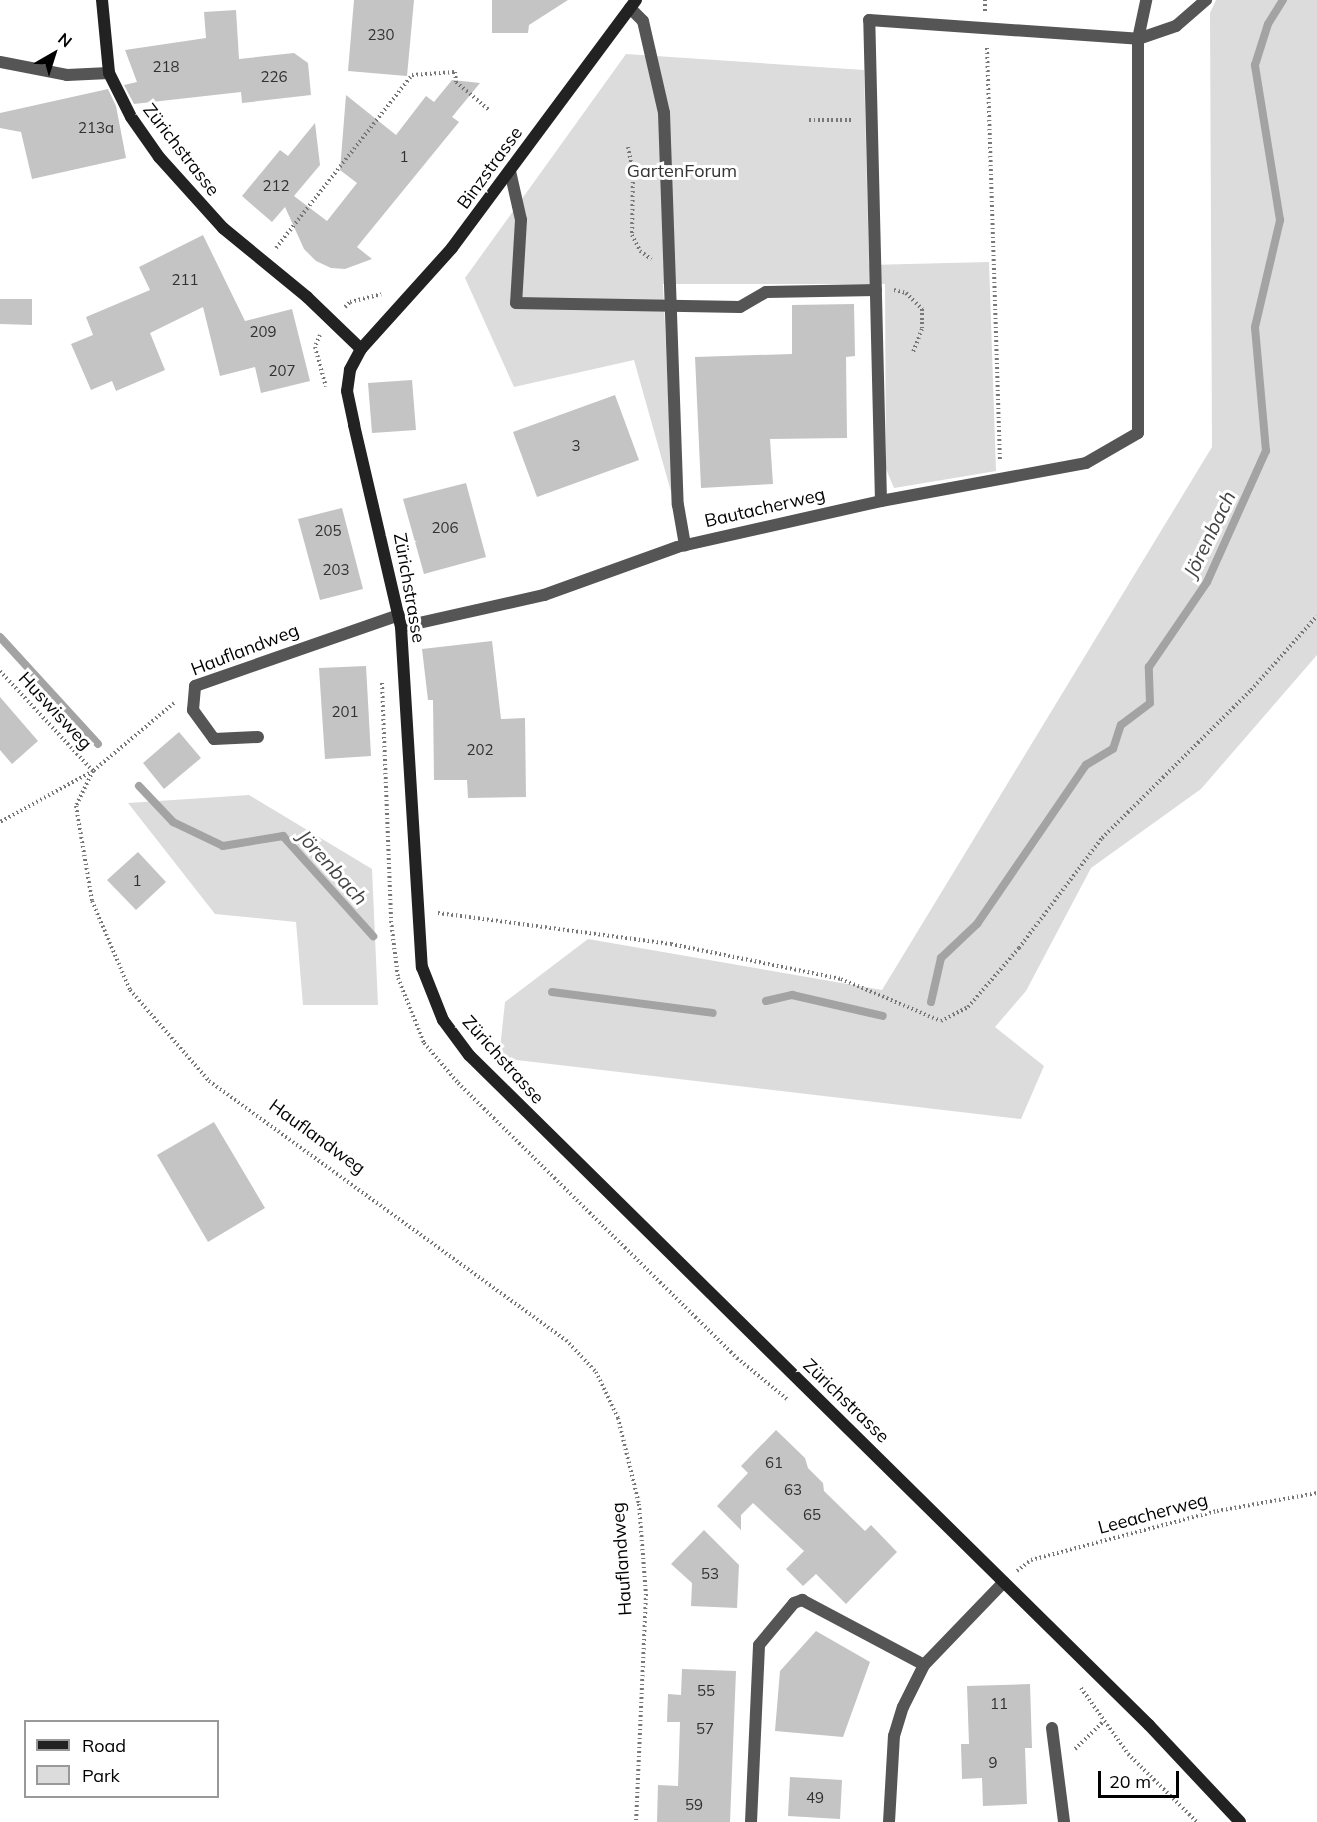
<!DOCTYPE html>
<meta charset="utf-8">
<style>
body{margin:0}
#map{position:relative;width:1317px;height:1822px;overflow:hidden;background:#fff;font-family:Mulish,sans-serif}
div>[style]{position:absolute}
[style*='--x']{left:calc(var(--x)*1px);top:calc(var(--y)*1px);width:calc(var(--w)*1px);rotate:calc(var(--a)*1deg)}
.green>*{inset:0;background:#dcdcdc}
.stream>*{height:8px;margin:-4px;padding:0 4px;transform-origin:4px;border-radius:4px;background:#a3a3a3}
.building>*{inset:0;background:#c4c4c4}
.path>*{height:4px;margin-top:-2px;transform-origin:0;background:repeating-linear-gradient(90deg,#777 0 1.5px,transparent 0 4.5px)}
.service>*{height:12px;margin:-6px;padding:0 6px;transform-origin:6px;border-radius:6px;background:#555}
.minor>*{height:12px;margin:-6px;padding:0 6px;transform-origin:6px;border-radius:6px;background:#555}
.secondary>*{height:12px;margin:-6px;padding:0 6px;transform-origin:6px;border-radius:6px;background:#222}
span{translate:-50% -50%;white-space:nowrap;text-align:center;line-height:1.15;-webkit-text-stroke:6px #fff;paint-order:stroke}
.number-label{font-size:15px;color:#313131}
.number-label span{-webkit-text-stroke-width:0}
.street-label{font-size:18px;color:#000}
.park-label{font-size:18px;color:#333}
.water-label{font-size:20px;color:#444;font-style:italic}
.legend{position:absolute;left:24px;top:1720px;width:195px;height:78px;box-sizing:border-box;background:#fff;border:2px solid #999;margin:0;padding:8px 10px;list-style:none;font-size:18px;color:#000}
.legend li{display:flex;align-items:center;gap:12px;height:30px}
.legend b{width:30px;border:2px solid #999}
.north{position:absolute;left:24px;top:24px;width:60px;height:60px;-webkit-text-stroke:4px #fff;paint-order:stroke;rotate:39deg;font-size:16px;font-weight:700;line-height:24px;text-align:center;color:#000}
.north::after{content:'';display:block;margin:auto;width:21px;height:27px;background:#000;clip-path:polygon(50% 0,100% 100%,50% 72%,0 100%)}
.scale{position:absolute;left:1098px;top:1771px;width:81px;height:27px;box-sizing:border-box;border:3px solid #000;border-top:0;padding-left:8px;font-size:18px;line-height:21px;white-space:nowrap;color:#000;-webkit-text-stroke:4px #fff;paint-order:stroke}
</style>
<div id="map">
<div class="green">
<i style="clip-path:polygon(1216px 0,1317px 0,1317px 655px,1201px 789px,1091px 868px,1026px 991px,995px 1027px,1044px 1066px,1021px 1119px,499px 1058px,505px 1002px,588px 939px,882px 990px,1212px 447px,1210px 13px)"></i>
<i style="clip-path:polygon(626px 54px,864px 70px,869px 265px,989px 262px,996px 471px,894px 488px,886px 469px,885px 284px,663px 284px,673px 499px,634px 360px,514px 387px,465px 278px)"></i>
<i style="clip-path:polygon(249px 795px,372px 869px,378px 1005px,303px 1005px,296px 922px,215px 914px,128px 803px)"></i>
</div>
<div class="stream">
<i style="--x:0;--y:637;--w:145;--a:47.5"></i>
<i style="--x:139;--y:786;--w:50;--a:46.6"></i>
<i style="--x:173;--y:822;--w:55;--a:25.6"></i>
<i style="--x:223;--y:846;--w:61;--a:-9.5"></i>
<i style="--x:283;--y:836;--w:135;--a:48"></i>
<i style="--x:552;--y:992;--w:162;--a:7.4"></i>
<i style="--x:766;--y:1001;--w:27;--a:-13"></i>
<i style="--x:792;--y:995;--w:93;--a:13"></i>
<i style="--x:931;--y:1002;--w:45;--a:-77.2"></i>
<i style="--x:941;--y:958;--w:50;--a:-43.4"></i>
<i style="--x:977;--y:924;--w:193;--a:-55.6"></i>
<i style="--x:1086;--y:765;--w:31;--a:-31"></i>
<i style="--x:1113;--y:749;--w:25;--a:-72"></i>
<i style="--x:1121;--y:725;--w:36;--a:-37"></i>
<i style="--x:1150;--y:703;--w:36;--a:-92"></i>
<i style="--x:1149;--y:667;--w:103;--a:-55.7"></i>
<i style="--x:1207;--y:582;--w:144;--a:-65.8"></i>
<i style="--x:1266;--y:451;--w:124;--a:-95.1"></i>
<i style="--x:1255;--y:327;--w:110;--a:-76.8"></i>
<i style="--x:1280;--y:220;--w:157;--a:-99.2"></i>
<i style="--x:1255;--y:65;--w:43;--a:-72.4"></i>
<i style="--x:1268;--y:24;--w:28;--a:-58"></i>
</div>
<div class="building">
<i style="clip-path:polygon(354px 0,414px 0,407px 76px,348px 71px)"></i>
<i style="clip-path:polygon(492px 0,568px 0,529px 25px,528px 33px,492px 33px)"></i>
<i style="clip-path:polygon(236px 10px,239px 59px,294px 53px,308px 63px,311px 95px,242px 103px,241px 92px,134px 104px,124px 85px,137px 82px,125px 50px,206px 38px,204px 12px)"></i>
<i style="clip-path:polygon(452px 80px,480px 83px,452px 117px,459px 122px,357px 247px,372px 259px,345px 269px,331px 268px,316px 261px,304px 249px,285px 207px,272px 222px,242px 196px,280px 150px,288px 156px,315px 123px,320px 165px,294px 196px,327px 221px,357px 183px,340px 170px,346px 95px,396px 135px,426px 96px,434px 102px)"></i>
<i style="clip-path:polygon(108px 89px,116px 106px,126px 158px,32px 179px,21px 132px,0 128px,0 113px)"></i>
<i style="clip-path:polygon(203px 235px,245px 321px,292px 309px,310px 381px,261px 393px,255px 367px,220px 376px,203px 307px,150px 333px,165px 370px,116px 391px,112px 381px,91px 390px,71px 344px,93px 335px,86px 317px,150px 290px,139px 267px)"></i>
<i style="clip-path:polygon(0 299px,32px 299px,32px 325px,0 324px)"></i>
<i style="clip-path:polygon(854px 304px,855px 356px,846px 357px,847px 438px,770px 439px,773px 484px,701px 488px,695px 357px,792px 354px,792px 305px)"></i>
<i style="clip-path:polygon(412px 380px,416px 430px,372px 433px,368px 383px)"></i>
<i style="clip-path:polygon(615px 395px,639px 460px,537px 497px,513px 432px)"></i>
<i style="clip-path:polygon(466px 483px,486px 557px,424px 574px,403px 499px)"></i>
<i style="clip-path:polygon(342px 508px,363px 589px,320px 600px,298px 519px)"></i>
<i style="clip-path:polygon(492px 641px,501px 719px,525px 718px,526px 797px,468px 798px,467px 780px,434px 780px,433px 700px,428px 700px,422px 649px)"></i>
<i style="clip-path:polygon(366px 666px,371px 756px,325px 759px,319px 668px)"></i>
<i style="clip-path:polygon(0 697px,38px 741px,12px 764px,0 750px)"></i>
<i style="clip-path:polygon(179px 732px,201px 758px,164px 789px,143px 763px)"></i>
<i style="clip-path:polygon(138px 852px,166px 882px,136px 910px,107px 880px)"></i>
<i style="clip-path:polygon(214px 1122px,265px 1208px,208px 1242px,157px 1155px)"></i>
<i style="clip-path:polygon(776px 1430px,805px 1458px,808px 1468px,823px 1483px,824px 1491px,865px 1531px,871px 1525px,897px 1552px,846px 1604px,816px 1574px,803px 1586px,786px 1569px,804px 1551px,753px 1503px,741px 1515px,741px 1530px,717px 1506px,748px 1473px,741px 1466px)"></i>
<i style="clip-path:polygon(704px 1530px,739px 1565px,737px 1608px,691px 1606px,692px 1583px,671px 1564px)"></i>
<i style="clip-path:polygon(816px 1631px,870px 1662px,843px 1737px,775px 1731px,780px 1671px)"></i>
<i style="clip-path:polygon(682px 1669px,736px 1671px,730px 1822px,657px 1822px,658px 1785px,678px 1786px,680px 1722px,667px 1722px,668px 1694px,681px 1695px)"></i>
<i style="clip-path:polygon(1030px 1684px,1032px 1748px,1025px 1748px,1027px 1804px,983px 1806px,982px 1778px,962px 1779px,961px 1744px,969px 1744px,967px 1686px)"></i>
<i style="clip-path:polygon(790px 1777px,842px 1780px,840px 1819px,788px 1816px)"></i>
</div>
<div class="path">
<i style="--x:985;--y:0;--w:11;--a:90"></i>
<i style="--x:987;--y:48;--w:412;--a:88.2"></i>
<i style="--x:809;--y:120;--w:43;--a:0"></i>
<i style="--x:628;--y:147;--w:26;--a:79"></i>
<i style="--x:633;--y:173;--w:62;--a:90.9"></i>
<i style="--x:632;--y:235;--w:18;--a:63"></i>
<i style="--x:640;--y:251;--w:14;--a:36"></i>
<i style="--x:276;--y:248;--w:220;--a:-51.8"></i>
<i style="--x:412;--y:75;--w:43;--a:-4"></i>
<i style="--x:455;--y:72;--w:10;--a:84"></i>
<i style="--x:456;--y:82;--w:43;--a:40.3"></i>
<i style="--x:894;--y:290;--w:12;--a:14"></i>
<i style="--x:906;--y:293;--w:23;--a:45"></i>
<i style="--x:922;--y:309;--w:20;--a:90"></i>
<i style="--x:922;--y:329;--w:25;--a:111"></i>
<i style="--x:345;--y:307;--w:7;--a:-45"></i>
<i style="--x:350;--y:302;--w:32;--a:-14"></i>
<i style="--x:320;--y:335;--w:13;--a:113"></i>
<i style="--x:315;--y:347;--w:41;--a:74.6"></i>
<i style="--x:0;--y:671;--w:137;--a:47.1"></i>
<i style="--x:93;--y:771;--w:106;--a:151.3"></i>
<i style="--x:382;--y:683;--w:238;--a:87.8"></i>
<i style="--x:391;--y:921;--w:57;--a:83"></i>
<i style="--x:398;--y:978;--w:70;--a:68.2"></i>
<i style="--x:424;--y:1043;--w:52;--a:49.6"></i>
<i style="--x:458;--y:1083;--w:392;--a:44.6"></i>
<i style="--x:737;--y:1358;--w:65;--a:39.4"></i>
<i style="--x:174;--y:703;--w:106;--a:140"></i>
<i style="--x:93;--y:771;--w:39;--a:116"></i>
<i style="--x:76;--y:806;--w:96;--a:80.4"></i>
<i style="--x:92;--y:901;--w:97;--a:66.9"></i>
<i style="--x:130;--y:990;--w:121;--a:49"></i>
<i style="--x:209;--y:1081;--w:441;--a:36"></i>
<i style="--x:566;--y:1340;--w:44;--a:46.8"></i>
<i style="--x:596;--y:1372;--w:51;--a:64.4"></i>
<i style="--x:618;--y:1418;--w:89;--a:76.3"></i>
<i style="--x:639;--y:1504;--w:90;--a:85.6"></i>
<i style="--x:646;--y:1594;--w:228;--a:92.5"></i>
<i style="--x:438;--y:913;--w:235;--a:7.6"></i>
<i style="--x:671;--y:944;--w:174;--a:11.6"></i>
<i style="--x:841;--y:979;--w:108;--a:22.8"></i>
<i style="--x:941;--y:1021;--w:30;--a:-27"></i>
<i style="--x:968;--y:1007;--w:78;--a:-49.2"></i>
<i style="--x:1019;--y:948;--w:138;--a:-53"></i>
<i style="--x:1102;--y:838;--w:210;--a:-44.8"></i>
<i style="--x:1251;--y:690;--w:99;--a:-48.3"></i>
<i style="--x:1017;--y:1571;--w:18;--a:-38"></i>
<i style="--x:1031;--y:1560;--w:192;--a:-14.8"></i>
<i style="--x:1217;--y:1511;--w:102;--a:-10.2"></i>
<i style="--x:1081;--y:1688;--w:81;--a:54.5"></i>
<i style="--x:1128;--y:1754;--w:97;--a:44.6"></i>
<i style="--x:1075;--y:1749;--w:40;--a:-44"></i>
</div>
<div class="service">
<i style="--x:630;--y:8;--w:18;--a:45"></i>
<i style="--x:643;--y:21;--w:94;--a:77.1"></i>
<i style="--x:664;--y:113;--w:392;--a:88"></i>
<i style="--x:678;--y:505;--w:41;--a:80.1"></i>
<i style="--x:0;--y:62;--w:68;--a:11"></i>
<i style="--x:67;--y:75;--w:42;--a:-2.7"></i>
<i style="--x:510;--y:171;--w:50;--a:77.3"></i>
<i style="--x:521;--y:220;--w:83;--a:93.4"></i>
<i style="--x:516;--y:303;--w:224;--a:1"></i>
<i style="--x:740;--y:307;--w:30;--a:-30"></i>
<i style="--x:766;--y:292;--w:110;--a:-1"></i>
<i style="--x:881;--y:501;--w:481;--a:-91.4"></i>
<i style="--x:869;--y:20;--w:270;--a:4"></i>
<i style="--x:1138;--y:39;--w:40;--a:-18.9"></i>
<i style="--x:1176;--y:26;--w:40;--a:-41"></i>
<i style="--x:401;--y:627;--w:147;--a:-12.6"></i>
<i style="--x:544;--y:595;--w:141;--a:-19.8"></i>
<i style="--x:677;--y:547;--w:209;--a:-12.7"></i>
<i style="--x:881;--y:501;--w:208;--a:-10.5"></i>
<i style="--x:1086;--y:463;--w:60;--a:-30"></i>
<i style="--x:1138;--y:433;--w:394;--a:-90"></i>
<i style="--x:1138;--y:39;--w:40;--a:-78"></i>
<i style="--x:258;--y:737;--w:44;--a:177.4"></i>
<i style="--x:214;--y:739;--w:36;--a:-126"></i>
<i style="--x:193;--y:710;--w:24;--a:-85"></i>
<i style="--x:195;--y:686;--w:216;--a:-19.2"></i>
<i style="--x:751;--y:1822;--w:177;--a:-87.4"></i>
<i style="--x:759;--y:1645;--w:55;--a:-50.2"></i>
<i style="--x:794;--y:1603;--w:9;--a:-21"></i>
<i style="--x:802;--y:1600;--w:138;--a:28"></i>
</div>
<div class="minor">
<i style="--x:1052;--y:1728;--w:95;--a:82.7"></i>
<i style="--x:889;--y:1822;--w:86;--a:-86.7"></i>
<i style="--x:894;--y:1736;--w:30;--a:-73"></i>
<i style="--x:903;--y:1707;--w:47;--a:-63.4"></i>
<i style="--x:924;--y:1665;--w:115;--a:-46.1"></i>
</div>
<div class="secondary">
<i style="--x:102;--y:0;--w:73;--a:84.5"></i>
<i style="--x:109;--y:73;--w:49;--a:63.4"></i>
<i style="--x:131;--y:117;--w:49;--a:55"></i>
<i style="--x:159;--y:157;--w:96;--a:48"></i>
<i style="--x:223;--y:228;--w:109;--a:39.4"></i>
<i style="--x:307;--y:297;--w:75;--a:43.9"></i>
<i style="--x:636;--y:0;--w:309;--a:126.6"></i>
<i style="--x:452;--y:248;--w:136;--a:132"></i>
<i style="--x:361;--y:349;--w:24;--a:118"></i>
<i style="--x:350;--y:370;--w:21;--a:98"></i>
<i style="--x:347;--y:391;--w:35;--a:78"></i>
<i style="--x:354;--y:425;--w:207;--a:76.9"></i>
<i style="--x:401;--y:627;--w:341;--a:86.5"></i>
<i style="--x:422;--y:967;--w:57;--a:68.4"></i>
<i style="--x:443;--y:1020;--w:44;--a:53.4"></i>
<i style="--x:469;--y:1055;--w:955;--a:44.58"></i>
<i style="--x:1149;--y:1725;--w:133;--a:46.8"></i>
</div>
<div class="number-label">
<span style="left:381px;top:35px">230</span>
<span style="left:166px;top:67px">218</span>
<span style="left:274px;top:77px">226</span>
<span style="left:96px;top:128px">213a</span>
<span style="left:404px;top:157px">1</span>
<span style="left:276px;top:186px">212</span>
<span style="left:185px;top:280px">211</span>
<span style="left:263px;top:332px">209</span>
<span style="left:282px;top:371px">207</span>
<span style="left:576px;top:446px">3</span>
<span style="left:445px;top:528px">206</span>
<span style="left:328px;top:531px">205</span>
<span style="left:336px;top:570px">203</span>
<span style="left:345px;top:712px">201</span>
<span style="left:480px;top:750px">202</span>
<span style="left:137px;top:881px">1</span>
<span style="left:774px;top:1463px">61</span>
<span style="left:793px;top:1490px">63</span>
<span style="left:812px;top:1515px">65</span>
<span style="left:710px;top:1574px">53</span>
<span style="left:706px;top:1691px">55</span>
<span style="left:999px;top:1704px">11</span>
<span style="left:705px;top:1729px">57</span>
<span style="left:993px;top:1763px">9</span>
<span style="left:815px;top:1798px">49</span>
<span style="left:694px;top:1805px">59</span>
</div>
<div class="street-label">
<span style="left:181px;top:150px;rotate:52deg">Zürichstrasse</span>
<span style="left:490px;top:168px;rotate:-54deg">Binzstrasse</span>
<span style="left:765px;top:508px;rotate:-13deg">Bautacherweg</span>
<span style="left:409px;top:588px;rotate:80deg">Zürichstrasse</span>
<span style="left:245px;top:650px;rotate:-21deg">Hauflandweg</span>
<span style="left:55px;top:711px;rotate:47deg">Huswisweg</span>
<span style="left:503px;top:1060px;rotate:48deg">Zürichstrasse</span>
<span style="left:317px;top:1137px;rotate:36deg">Hauflandweg</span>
<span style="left:846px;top:1401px;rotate:44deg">Zürichstrasse</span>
<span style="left:1153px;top:1514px;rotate:-15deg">Leeacherweg</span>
<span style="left:622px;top:1559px;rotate:-94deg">Hauflandweg</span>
</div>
<div class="park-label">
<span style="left:682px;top:171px">GartenForum</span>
</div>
<div class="water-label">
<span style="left:1209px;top:534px;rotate:-64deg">Jörenbach</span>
<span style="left:333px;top:867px;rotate:48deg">Jörenbach</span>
</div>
<ul class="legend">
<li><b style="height:8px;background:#222"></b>Road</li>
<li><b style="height:16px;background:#dcdcdc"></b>Park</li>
</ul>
<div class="north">N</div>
<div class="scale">20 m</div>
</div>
